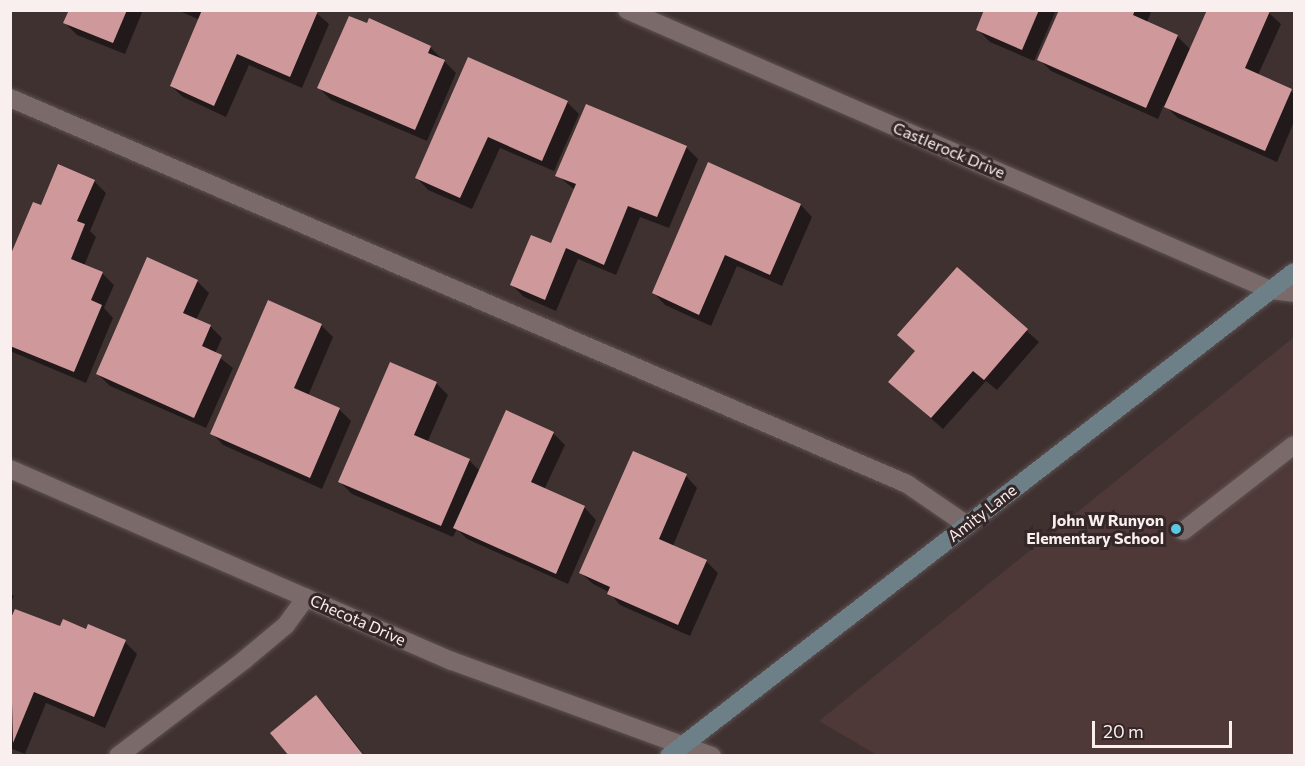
<!DOCTYPE html>
<style>
body{margin:0}
#map{position:relative;width:1305px;height:766px;overflow:hidden;background:#403131;font-family:Commissioner,sans-serif}
div>[style]{position:absolute}
[style*='--x']{left:calc(var(--x)*1px);top:calc(var(--y)*1px);width:calc(var(--w)*1px);rotate:calc(var(--a)*1deg)}
.built>*{inset:0;background:#4e3838}
.shadow>*{inset:0;background:#0007}
.building>*{inset:0;background:#cf999b}
.roads{filter:drop-shadow(0 0 2px #5d5151) drop-shadow(0 0 2px #5d5151)}
.lane>*{height:18px;margin:-9px;padding:0 9px;transform-origin:9px;border-radius:9px;background:#7b6a6a}
.street>*{height:18px;margin:-9px;padding:0 9px;transform-origin:9px;border-radius:9px;background:#7b6a6a}
.secondary>*{height:18px;margin:-9px;padding:0 9px;transform-origin:9px;border-radius:9px;background:#6d8088}
.dots>*{width:16px;height:16px;translate:-50% -50%;box-sizing:border-box;border:3px solid #352727;border-radius:50%}
span{translate:-50% -50%;white-space:nowrap;text-align:center;line-height:1.15;-webkit-text-stroke:6px #352727;paint-order:stroke}
.street-label{font-size:16px;color:#f9efef}
.poi-label{font-size:16px;color:#f9efef;font-weight:700}
.right{translate:-100% -50%;text-align:right}
.frame{position:absolute;inset:0;border:12px solid #f9efef;pointer-events:none}
.scale{position:absolute;left:1092px;top:721px;width:140px;height:27px;box-sizing:border-box;border:3px solid #f9efef;border-top:0;padding-left:8px;font-size:18px;line-height:21px;white-space:nowrap;color:#f9efef;-webkit-text-stroke:4px #352727;paint-order:stroke}
</style>
<div id="map">
<div class="built">
<i style="clip-path:polygon(1294px 337px,1294px 755px,877px 755px,819px 721px)"></i>
</div>
<div class="shadow">
<i style="clip-path:polygon(70px 10px,143px 10px,125px 54px,77px 35px,65px 23px)"></i>
<i style="clip-path:polygon(177px 10px,313px 10px,329px 24px,302px 88px,249px 65px,226px 117px,183px 97px,171px 86px,200px 20px)"></i>
<i style="clip-path:polygon(986px 10px,1056px 10px,1034px 61px,990px 42px,978px 30px)"></i>
<i style="clip-path:polygon(1061px 10px,1152px 10px,1147px 22px,1177px 36px,1191px 50px,1209px 10px,1269px 13px,1281px 24px,1258px 75px,1294px 93px,1294px 122px,1277px 162px,1178px 118px,1164px 105px,1158px 119px,1051px 71px,1039px 59px)"></i>
<i style="clip-path:polygon(430px 47px,456px 73px,427px 141px,331px 100px,319px 88px)"></i>
<i style="clip-path:polygon(469px 59px,567px 102px,579px 114px,554px 171px,500px 148px,472px 209px,428px 190px,417px 178px)"></i>
<i style="clip-path:polygon(686px 147px,698px 159px,669px 228px,640px 217px,616px 275px,578px 259px,556px 311px,524px 297px,512px 285px,552px 245px,575px 190px,557px 175px)"></i>
<i style="clip-path:polygon(94px 181px,106px 193px,90px 231px,96px 237px,84px 266px,102px 273px,114px 285px,104px 308px,113px 318px,86px 383px,10px 351px,10px 260px,41px 207px)"></i>
<i style="clip-path:polygon(801px 205px,812px 217px,782px 286px,737px 266px,711px 326px,665px 305px,654px 293px)"></i>
<i style="clip-path:polygon(957px 269px,1039px 342px,997px 390px,986px 381px,943px 429px,902px 393px,917px 352px)"></i>
<i style="clip-path:polygon(197px 281px,209px 293px,196px 320px,210px 326px,222px 338px,215px 354px,233px 368px,206px 428px,110px 386px,98px 374px)"></i>
<i style="clip-path:polygon(269px 302px,321px 325px,333px 337px,308px 396px,339px 409px,351px 421px,322px 489px,223px 445px,212px 433px)"></i>
<i style="clip-path:polygon(436px 383px,448px 395px,427px 443px,470px 461px,480px 471px,553px 433px,565px 445px,544px 490px,585px 508px,596px 520px,568px 584px,467px 539px,457px 529px,453px 537px,352px 494px,340px 482px)"></i>
<i style="clip-path:polygon(686px 476px,697px 488px,673px 546px,706px 561px,718px 573px,690px 636px,620px 605px,609px 592px,593px 584px,581px 573px)"></i>
<i style="clip-path:polygon(10px 593px,14px 596px,10px 604px)"></i>
<i style="clip-path:polygon(10px 624px,87px 631px,89px 626px,125px 642px,137px 654px,105px 728px,46px 703px,25px 754px,10px 748px)"></i>
<i style="clip-path:polygon(316px 697px,328px 709px,365px 756px,291px 756px)"></i>
</div>
<div class="building">
<i style="clip-path:polygon(69px 10px,127px 10px,113px 43px,63px 23px)"></i>
<i style="clip-path:polygon(202px 10px,317px 10px,318px 11px,290px 77px,237px 54px,214px 106px,170px 86px)"></i>
<i style="clip-path:polygon(984px 10px,1039px 10px,1022px 50px,976px 30px)"></i>
<i style="clip-path:polygon(1059px 10px,1135px 10px,1133px 15px,1178px 35px,1146px 108px,1037px 60px)"></i>
<i style="clip-path:polygon(1207px 10px,1270px 11px,1245px 68px,1292px 89px,1265px 151px,1164px 107px)"></i>
<i style="clip-path:polygon(349px 16px,367px 23px,369px 18px,431px 46px,428px 53px,445px 60px,415px 130px,317px 88px)"></i>
<i style="clip-path:polygon(468px 57px,568px 101px,542px 161px,488px 137px,460px 198px,415px 178px)"></i>
<i style="clip-path:polygon(586px 104px,687px 146px,657px 217px,628px 206px,604px 265px,566px 248px,545px 300px,510px 285px,531px 235px,551px 243px,576px 184px,555px 176px)"></i>
<i style="clip-path:polygon(708px 162px,801px 204px,770px 275px,725px 255px,699px 315px,652px 293px)"></i>
<i style="clip-path:polygon(58px 164px,95px 180px,77px 221px,85px 224px,71px 259px,103px 272px,91px 300px,102px 305px,74px 372px,10px 346px,10px 256px,33px 202px,41px 205px)"></i>
<i style="clip-path:polygon(147px 257px,198px 280px,183px 313px,211px 325px,202px 346px,222px 355px,194px 418px,96px 374px)"></i>
<i style="clip-path:polygon(957px 267px,1028px 329px,984px 380px,973px 371px,931px 418px,888px 382px,915px 351px,897px 335px)"></i>
<i style="clip-path:polygon(268px 300px,322px 324px,294px 388px,340px 408px,310px 478px,210px 434px)"></i>
<i style="clip-path:polygon(390px 362px,437px 382px,414px 435px,470px 459px,441px 526px,338px 482px)"></i>
<i style="clip-path:polygon(506px 410px,554px 432px,531px 482px,585px 506px,556px 574px,453px 528px)"></i>
<i style="clip-path:polygon(633px 451px,687px 474px,659px 539px,707px 560px,678px 625px,607px 594px,610px 587px,579px 573px)"></i>
<i style="clip-path:polygon(15px 609px,60px 626px,63px 619px,86px 629px,88px 624px,126px 640px,94px 717px,34px 692px,13px 743px,10px 620px)"></i>
<i style="clip-path:polygon(316px 695px,364px 756px,289px 756px,270px 733px)"></i>
</div>
<div class="roads">
<div class="lane">
<i style="--x:10;--y:98;--w:977;--a:23.28"></i>
<i style="--x:907;--y:484;--w:73;--a:34.3"></i>
<i style="--x:1270;--y:290;--w:24;--a:7"></i>
<i style="--x:1183;--y:531;--w:140;--a:-37.8"></i>
<i style="--x:118;--y:756;--w:157;--a:-37.2"></i>
<i style="--x:243;--y:661;--w:56;--a:-39.9"></i>
<i style="--x:286;--y:625;--w:34;--a:-54"></i>
</div>
<div class="street">
<i style="--x:627;--y:10;--w:701;--a:23.53"></i>
<i style="--x:10;--y:469;--w:482;--a:23.5"></i>
<i style="--x:452;--y:661;--w:277;--a:20.1"></i>
</div>
<div class="secondary">
<i style="--x:669;--y:756;--w:790;--a:-37.75"></i>
</div>
</div>
<div class="dots">
<i style="left:1176px;top:529px;background:#59c8e4"></i>
</div>
<div class="street-label">
<span style="left:949px;top:150px;rotate:23deg">Castlerock Drive</span>
<span style="left:982px;top:513px;rotate:-38deg">Amity Lane</span>
<span style="left:358px;top:620px;rotate:24deg">Checota Drive</span>
</div>
<div class="poi-label">
<span class="right" style="left:1164px;top:529px">John W Runyon<br>Elementary School</span>
</div>
<div class="frame"></div>
<div class="scale">20 m</div>
</div>
